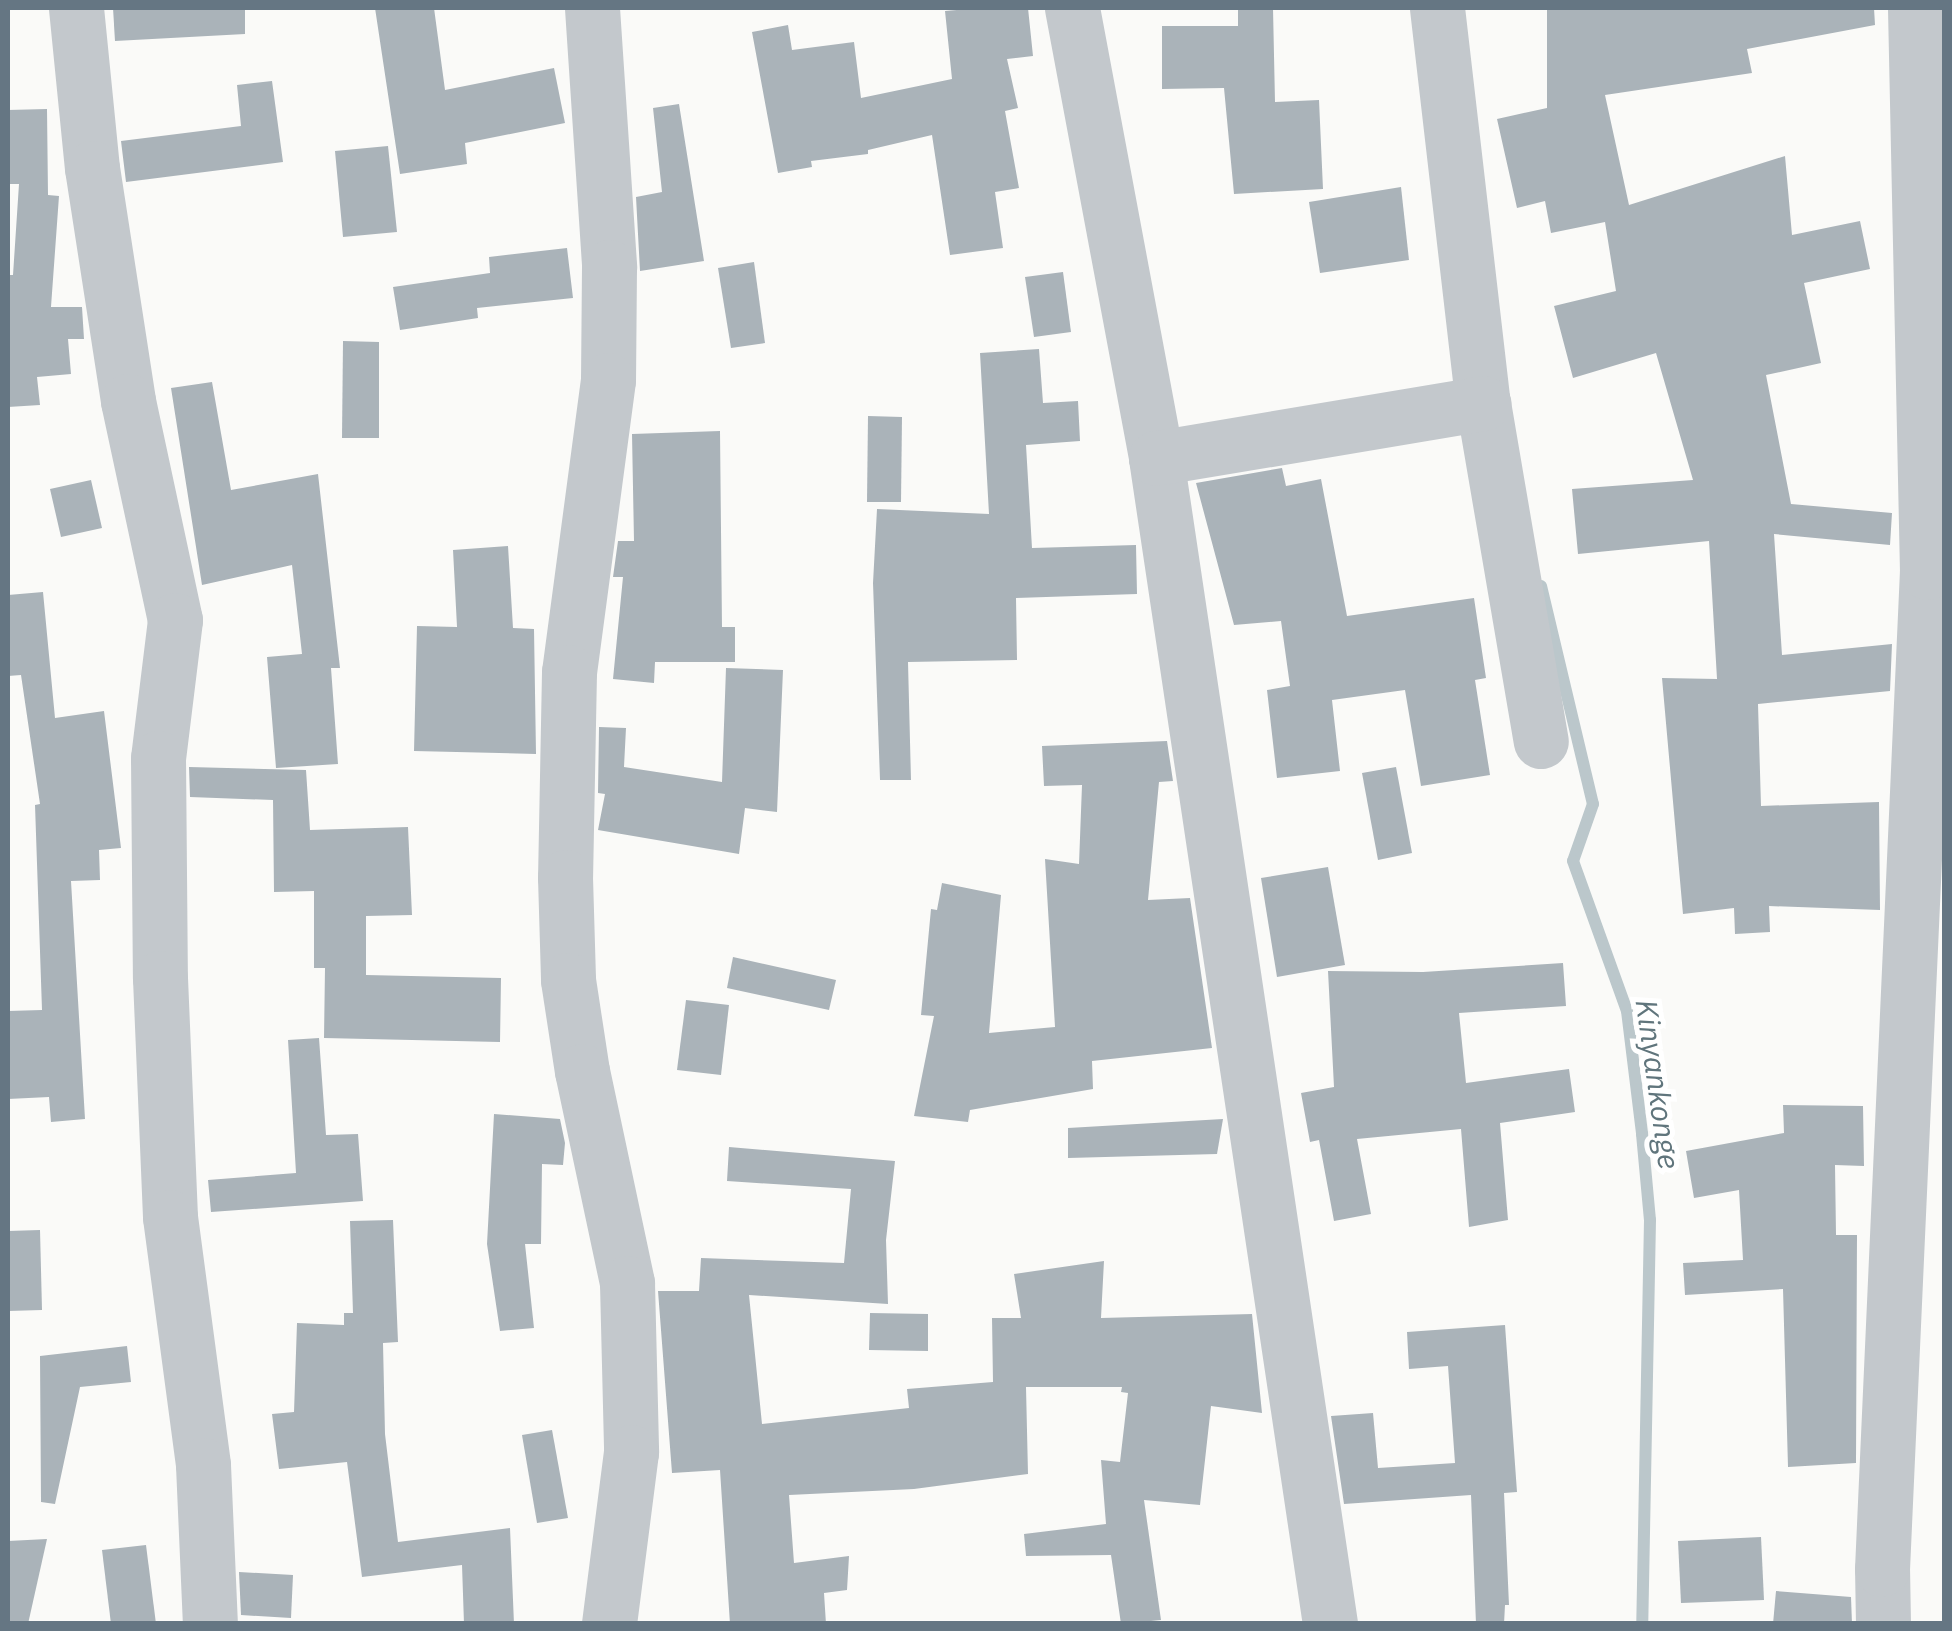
<!DOCTYPE html>
<style>
body{margin:0}
#map{position:relative;width:1952px;height:1631px;overflow:hidden;background:#fafaf8;font-family:"IBM Plex Sans",sans-serif}
div>[style]{position:absolute}
[style*='--x']{left:calc(var(--x)*1px);top:calc(var(--y)*1px);width:calc(var(--w)*1px);rotate:calc(var(--a)*1deg)}
.stream>*{height:12px;margin:-6px;padding:0 6px;transform-origin:6px;border-radius:6px;background:#bbc7cb}
.building>*{inset:0;background:#aab3b9}
.minor>*{height:55px;margin:-27.5px;padding:0 27.5px;transform-origin:27.5px;border-radius:27.5px;background:#c3c8cc}
span{translate:-50% -50%;white-space:nowrap;text-align:center;line-height:1.15;-webkit-text-stroke:10px #fff;paint-order:stroke}
.water-label{font-size:30px;color:#60757c;font-style:italic}
.frame{position:absolute;inset:0;border:10px solid #657683;pointer-events:none}
</style>
<div id="map">
<div class="stream">
<i style="--x:1541;--y:586;--w:224;--a:76.6"></i>
<i style="--x:1593;--y:804;--w:60;--a:109.3"></i>
<i style="--x:1573;--y:861;--w:159;--a:70.2"></i>
<i style="--x:1627;--y:1011;--w:124;--a:83"></i>
<i style="--x:1642;--y:1134;--w:86;--a:84.7"></i>
<i style="--x:1650;--y:1220;--w:404;--a:91.1"></i>
</div>
<div class="building">
<i style="clip-path:polygon(113px 8px,245px 8px,245px 34px,115px 41px)"></i>
<i style="clip-path:polygon(375px 8px,434px 8px,445px 90px,554px 68px,565px 123px,465px 143px,467px 164px,400px 174px)"></i>
<i style="clip-path:polygon(980px 8px,1028px 8px,1033px 56px,1007px 59px,1018px 108px,1005px 111px,1019px 188px,995px 192px,1003px 248px,950px 255px,932px 135px,868px 150px,868px 154px,811px 161px,812px 167px,778px 173px,752px 32px,788px 25px,792px 50px,854px 42px,861px 98px,952px 79px,945px 11px)"></i>
<i style="clip-path:polygon(1238px 8px,1273px 8px,1275px 102px,1319px 100px,1323px 189px,1234px 194px,1224px 88px,1162px 89px,1162px 26px,1238px 26px)"></i>
<i style="clip-path:polygon(1547px 8px,1874px 8px,1875px 25px,1747px 49px,1752px 73px,1605px 95px,1629px 205px,1785px 156px,1792px 235px,1860px 221px,1870px 269px,1804px 283px,1821px 363px,1766px 375px,1791px 504px,1892px 513px,1890px 545px,1774px 534px,1782px 655px,1892px 644px,1890px 691px,1758px 704px,1761px 806px,1879px 802px,1880px 910px,1769px 906px,1770px 932px,1735px 934px,1734px 908px,1683px 914px,1662px 678px,1717px 679px,1709px 541px,1578px 554px,1572px 489px,1693px 480px,1656px 353px,1573px 378px,1554px 306px,1616px 291px,1605px 222px,1551px 233px,1545px 201px,1517px 208px,1497px 119px,1547px 108px)"></i>
<i style="clip-path:polygon(272px 81px,283px 162px,126px 182px,121px 141px,241px 126px,237px 85px)"></i>
<i style="clip-path:polygon(679px 104px,704px 261px,640px 271px,636px 197px,662px 192px,653px 108px)"></i>
<i style="clip-path:polygon(47px 109px,48px 195px,59px 196px,51px 307px,82px 307px,84px 339px,68px 339px,71px 374px,37px 377px,40px 405px,8px 407px,8px 275px,13px 275px,19px 184px,8px 184px,8px 110px)"></i>
<i style="clip-path:polygon(388px 146px,397px 232px,343px 237px,335px 151px)"></i>
<i style="clip-path:polygon(1401px 187px,1409px 260px,1320px 273px,1309px 202px)"></i>
<i style="clip-path:polygon(567px 248px,573px 298px,477px 308px,478px 318px,400px 330px,393px 287px,490px 273px,489px 257px)"></i>
<i style="clip-path:polygon(754px 262px,765px 343px,731px 348px,718px 268px)"></i>
<i style="clip-path:polygon(1063px 272px,1071px 332px,1034px 337px,1025px 277px)"></i>
<i style="clip-path:polygon(343px 341px,379px 342px,379px 438px,342px 438px)"></i>
<i style="clip-path:polygon(1039px 349px,1043px 403px,1078px 401px,1080px 441px,1026px 445px,1032px 548px,1136px 545px,1137px 594px,1016px 598px,1017px 660px,908px 662px,911px 780px,880px 780px,873px 583px,877px 509px,989px 514px,980px 353px)"></i>
<i style="clip-path:polygon(212px 382px,231px 490px,318px 474px,340px 668px,331px 668px,338px 764px,276px 768px,267px 657px,302px 654px,292px 565px,202px 585px,171px 388px)"></i>
<i style="clip-path:polygon(868px 416px,902px 417px,901px 502px,867px 502px)"></i>
<i style="clip-path:polygon(720px 431px,722px 627px,735px 627px,735px 662px,655px 662px,654px 683px,613px 679px,623px 577px,613px 577px,618px 541px,634px 541px,632px 434px)"></i>
<i style="clip-path:polygon(1282px 468px,1286px 486px,1321px 479px,1347px 616px,1474px 598px,1486px 678px,1475px 680px,1490px 775px,1421px 786px,1405px 690px,1332px 700px,1340px 771px,1277px 778px,1267px 690px,1290px 686px,1281px 621px,1234px 625px,1196px 483px)"></i>
<i style="clip-path:polygon(91px 480px,102px 528px,61px 537px,50px 489px)"></i>
<i style="clip-path:polygon(508px 546px,513px 628px,534px 629px,536px 754px,414px 751px,417px 626px,457px 627px,453px 550px)"></i>
<i style="clip-path:polygon(43px 592px,55px 718px,104px 711px,121px 848px,99px 850px,100px 880px,71px 881px,85px 1119px,51px 1122px,49px 1097px,8px 1099px,8px 1011px,42px 1010px,35px 805px,40px 804px,21px 675px,8px 676px,8px 595px)"></i>
<i style="clip-path:polygon(726px 668px,783px 670px,777px 812px,745px 808px,739px 854px,598px 830px,605px 794px,598px 793px,599px 727px,626px 728px,624px 767px,722px 782px)"></i>
<i style="clip-path:polygon(1167px 741px,1173px 781px,1159px 782px,1148px 900px,1190px 898px,1212px 1048px,1092px 1061px,1093px 1089px,970px 1110px,968px 1122px,914px 1116px,934px 1016px,921px 1015px,931px 909px,937px 910px,942px 883px,1001px 895px,989px 1033px,1055px 1027px,1045px 859px,1079px 864px,1082px 785px,1044px 786px,1042px 746px)"></i>
<i style="clip-path:polygon(189px 767px,306px 770px,310px 830px,408px 827px,412px 915px,366px 916px,366px 975px,501px 978px,500px 1042px,324px 1038px,325px 968px,314px 968px,314px 891px,274px 892px,273px 800px,190px 797px)"></i>
<i style="clip-path:polygon(1396px 767px,1412px 853px,1378px 860px,1362px 773px)"></i>
<i style="clip-path:polygon(1328px 867px,1345px 965px,1277px 977px,1261px 878px)"></i>
<i style="clip-path:polygon(733px 957px,836px 980px,829px 1010px,727px 988px)"></i>
<i style="clip-path:polygon(1563px 963px,1566px 1006px,1459px 1013px,1466px 1083px,1569px 1069px,1575px 1112px,1500px 1123px,1508px 1220px,1469px 1227px,1461px 1129px,1357px 1139px,1371px 1214px,1334px 1221px,1319px 1140px,1310px 1142px,1301px 1093px,1334px 1087px,1328px 971px,1423px 972px)"></i>
<i style="clip-path:polygon(686px 1000px,729px 1005px,721px 1075px,677px 1070px)"></i>
<i style="clip-path:polygon(319px 1038px,326px 1135px,358px 1134px,363px 1201px,211px 1212px,208px 1180px,296px 1173px,288px 1040px)"></i>
<i style="clip-path:polygon(1783px 1105px,1863px 1106px,1864px 1166px,1835px 1165px,1836px 1235px,1857px 1235px,1856px 1463px,1788px 1467px,1783px 1289px,1685px 1295px,1683px 1263px,1743px 1260px,1739px 1190px,1694px 1198px,1686px 1151px,1784px 1133px)"></i>
<i style="clip-path:polygon(494px 1114px,560px 1119px,565px 1143px,563px 1165px,542px 1164px,541px 1244px,525px 1244px,534px 1328px,500px 1331px,487px 1244px)"></i>
<i style="clip-path:polygon(1223px 1119px,1217px 1154px,1068px 1158px,1068px 1128px)"></i>
<i style="clip-path:polygon(729px 1147px,895px 1161px,886px 1240px,888px 1304px,749px 1295px,762px 1424px,909px 1408px,907px 1389px,993px 1382px,992px 1318px,1021px 1318px,1014px 1274px,1104px 1261px,1101px 1318px,1252px 1314px,1262px 1413px,1211px 1406px,1200px 1505px,1144px 1500px,1161px 1620px,1121px 1624px,1111px 1555px,1026px 1556px,1024px 1534px,1106px 1524px,1101px 1460px,1120px 1462px,1128px 1393px,1121px 1392px,1122px 1387px,1026px 1387px,1028px 1474px,914px 1489px,789px 1495px,794px 1563px,849px 1556px,847px 1590px,824px 1593px,826px 1624px,730px 1624px,720px 1470px,672px 1473px,658px 1291px,699px 1291px,701px 1258px,844px 1263px,851px 1189px,727px 1181px)"></i>
<i style="clip-path:polygon(393px 1220px,398px 1342px,383px 1343px,385px 1434px,398px 1542px,510px 1528px,514px 1624px,464px 1624px,462px 1565px,362px 1577px,347px 1462px,279px 1469px,272px 1414px,294px 1412px,297px 1323px,344px 1325px,344px 1313px,353px 1313px,350px 1221px)"></i>
<i style="clip-path:polygon(40px 1230px,42px 1310px,8px 1311px,8px 1231px)"></i>
<i style="clip-path:polygon(870px 1313px,928px 1314px,928px 1351px,869px 1350px)"></i>
<i style="clip-path:polygon(1505px 1325px,1517px 1492px,1504px 1493px,1509px 1605px,1505px 1605px,1504px 1624px,1476px 1624px,1471px 1495px,1344px 1504px,1331px 1416px,1373px 1413px,1378px 1468px,1455px 1463px,1448px 1366px,1409px 1369px,1407px 1332px)"></i>
<i style="clip-path:polygon(127px 1346px,131px 1382px,80px 1387px,55px 1504px,41px 1502px,40px 1356px)"></i>
<i style="clip-path:polygon(552px 1430px,568px 1518px,537px 1523px,522px 1435px)"></i>
<i style="clip-path:polygon(1761px 1537px,1764px 1600px,1681px 1603px,1678px 1541px)"></i>
<i style="clip-path:polygon(47px 1539px,28px 1624px,8px 1624px,8px 1541px)"></i>
<i style="clip-path:polygon(146px 1545px,156px 1624px,111px 1624px,102px 1550px)"></i>
<i style="clip-path:polygon(239px 1572px,293px 1575px,291px 1618px,241px 1615px)"></i>
<i style="clip-path:polygon(1776px 1591px,1851px 1597px,1852px 1624px,1773px 1624px)"></i>
</div>
<div class="minor">
<i style="--x:76;--y:8;--w:161;--a:84.3"></i>
<i style="--x:92;--y:168;--w:236;--a:81.2"></i>
<i style="--x:128;--y:401;--w:224;--a:77.9"></i>
<i style="--x:175;--y:620;--w:139;--a:97"></i>
<i style="--x:158;--y:758;--w:220;--a:89.5"></i>
<i style="--x:160;--y:978;--w:239;--a:87.6"></i>
<i style="--x:170;--y:1217;--w:250;--a:82.4"></i>
<i style="--x:203;--y:1465;--w:159;--a:87.5"></i>
<i style="--x:592;--y:8;--w:260;--a:86.2"></i>
<i style="--x:609;--y:267;--w:113;--a:90.5"></i>
<i style="--x:608;--y:380;--w:295;--a:97.6"></i>
<i style="--x:569;--y:672;--w:205;--a:91.1"></i>
<i style="--x:565;--y:877;--w:103;--a:88.3"></i>
<i style="--x:568;--y:980;--w:92;--a:81.3"></i>
<i style="--x:582;--y:1071;--w:217;--a:78"></i>
<i style="--x:627;--y:1283;--w:169;--a:88.6"></i>
<i style="--x:631;--y:1452;--w:173;--a:97.3"></i>
<i style="--x:1072;--y:8;--w:458;--a:79.4"></i>
<i style="--x:1156;--y:458;--w:1179;--a:81.51"></i>
<i style="--x:1437;--y:8;--w:398;--a:83.4"></i>
<i style="--x:1483;--y:403;--w:343;--a:80.3"></i>
<i style="--x:1156;--y:458;--w:332;--a:-9.5"></i>
<i style="--x:1883;--y:1624;--w:55;--a:-91"></i>
<i style="--x:1882;--y:1569;--w:998;--a:-87.42"></i>
<i style="--x:1927;--y:572;--w:564;--a:-91.22"></i>
</div>
<div class="water-label">
<span style="left:1658px;top:1084px;rotate:82deg">Kinyankonge</span>
</div>
<div class="frame"></div>
</div>
